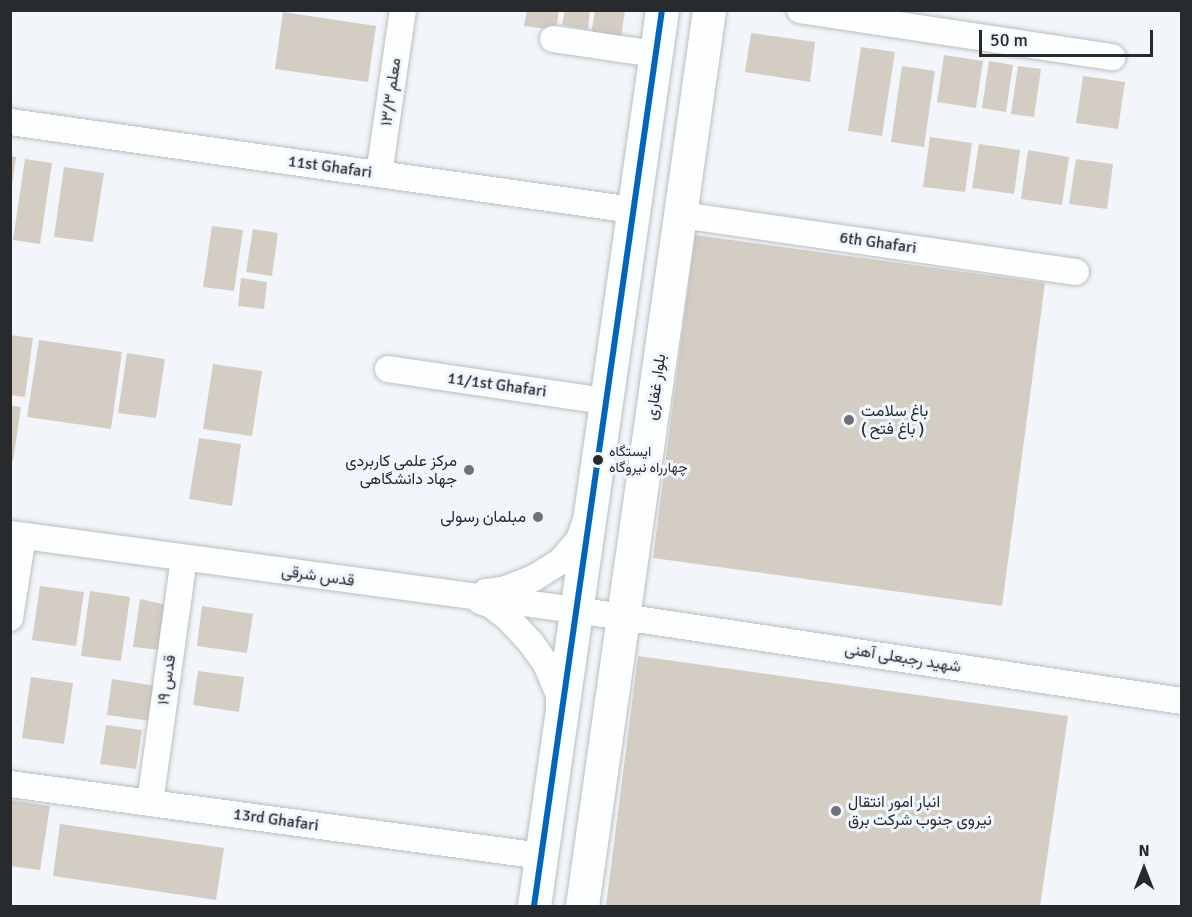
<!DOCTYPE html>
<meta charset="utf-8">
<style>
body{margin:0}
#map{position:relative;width:1192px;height:917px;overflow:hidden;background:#f2f6fa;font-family:Signika,Vazirmatn,sans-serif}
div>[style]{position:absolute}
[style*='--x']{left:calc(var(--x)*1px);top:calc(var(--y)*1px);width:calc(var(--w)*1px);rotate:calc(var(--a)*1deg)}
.building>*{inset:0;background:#d4cdc3}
.roads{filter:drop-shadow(0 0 2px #bbbec1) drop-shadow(0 0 2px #bbbec1)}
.minor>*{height:26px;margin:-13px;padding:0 13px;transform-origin:13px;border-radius:13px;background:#fdfefe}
.major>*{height:33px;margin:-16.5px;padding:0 16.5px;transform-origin:16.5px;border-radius:16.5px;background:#fdfefe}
.bus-1>*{height:6px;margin:-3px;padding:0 3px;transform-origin:3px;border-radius:3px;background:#0065bd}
.dots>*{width:16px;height:16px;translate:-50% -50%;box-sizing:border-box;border:3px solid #eff6fe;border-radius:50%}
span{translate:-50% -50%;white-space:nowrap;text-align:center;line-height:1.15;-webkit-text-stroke:6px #eff6fe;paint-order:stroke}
.bus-label{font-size:14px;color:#282b2e}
.left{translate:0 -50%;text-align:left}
.street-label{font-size:16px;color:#282b2e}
.poi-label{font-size:16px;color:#282b2e}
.right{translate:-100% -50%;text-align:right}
.frame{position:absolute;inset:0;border:12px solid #282b2e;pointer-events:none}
.north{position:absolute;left:1114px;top:839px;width:60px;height:60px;-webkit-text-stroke:4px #eff6fe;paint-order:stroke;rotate:0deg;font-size:16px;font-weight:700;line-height:24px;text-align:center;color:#282b2e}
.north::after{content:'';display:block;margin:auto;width:21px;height:27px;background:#282b2e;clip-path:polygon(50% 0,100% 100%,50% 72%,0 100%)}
.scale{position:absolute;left:979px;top:30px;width:174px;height:27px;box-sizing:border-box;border:3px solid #282b2e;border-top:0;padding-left:8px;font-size:18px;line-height:21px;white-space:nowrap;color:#282b2e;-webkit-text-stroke:4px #eff6fe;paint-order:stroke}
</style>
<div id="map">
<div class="building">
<i style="clip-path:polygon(527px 10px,559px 10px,556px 30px,524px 26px)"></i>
<i style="clip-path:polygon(565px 10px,590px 10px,588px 29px,562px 25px)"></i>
<i style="clip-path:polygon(595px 10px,625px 10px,621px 39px,591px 35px)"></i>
<i style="clip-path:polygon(283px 12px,376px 26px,368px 82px,275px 69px)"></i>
<i style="clip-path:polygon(751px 33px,815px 42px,810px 82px,745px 72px)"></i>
<i style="clip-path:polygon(861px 47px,895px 52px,882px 136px,848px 131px)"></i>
<i style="clip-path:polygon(944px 55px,983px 61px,976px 108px,937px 102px)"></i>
<i style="clip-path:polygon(989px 61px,1013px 65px,1006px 112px,982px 108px)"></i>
<i style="clip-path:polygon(902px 66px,935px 71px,924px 147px,891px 142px)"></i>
<i style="clip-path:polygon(1018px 66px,1041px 69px,1034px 117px,1011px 114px)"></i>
<i style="clip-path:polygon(1083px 76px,1125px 82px,1118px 129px,1076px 123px)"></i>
<i style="clip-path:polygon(930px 137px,972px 143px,965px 192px,923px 187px)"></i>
<i style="clip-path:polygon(979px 144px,1020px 150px,1014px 194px,972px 188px)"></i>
<i style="clip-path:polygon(1028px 150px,1069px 157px,1062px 205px,1021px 199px)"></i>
<i style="clip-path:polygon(10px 156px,16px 157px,12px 186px,10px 186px)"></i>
<i style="clip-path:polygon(25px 159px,52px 163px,40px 244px,13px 240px)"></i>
<i style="clip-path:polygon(1076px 159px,1113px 164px,1107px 209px,1069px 204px)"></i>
<i style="clip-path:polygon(64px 167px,104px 173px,93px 242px,54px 237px)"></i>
<i style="clip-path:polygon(212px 226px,243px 230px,234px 291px,203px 287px)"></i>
<i style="clip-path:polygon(253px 229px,278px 233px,272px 276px,246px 272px)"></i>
<i style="clip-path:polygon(695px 235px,1045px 283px,1002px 606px,653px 558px)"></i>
<i style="clip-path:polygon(241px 278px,267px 282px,264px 309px,238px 306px)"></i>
<i style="clip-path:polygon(10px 335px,33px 338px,25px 397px,10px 395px)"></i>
<i style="clip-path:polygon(39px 340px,122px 352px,111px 429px,27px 417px)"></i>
<i style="clip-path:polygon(127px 353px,165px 359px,156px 418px,118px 413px)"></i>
<i style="clip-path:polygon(213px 364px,262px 371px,252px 436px,203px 429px)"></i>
<i style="clip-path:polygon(10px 405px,21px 407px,13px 461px,10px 461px)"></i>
<i style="clip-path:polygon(199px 438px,241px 444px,232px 506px,189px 499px)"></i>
<i style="clip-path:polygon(40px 586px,84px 592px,76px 646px,32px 640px)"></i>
<i style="clip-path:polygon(90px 591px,130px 597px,121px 661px,81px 656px)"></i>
<i style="clip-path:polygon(140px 599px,167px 605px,162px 650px,133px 647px)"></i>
<i style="clip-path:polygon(202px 606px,253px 614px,247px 653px,197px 646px)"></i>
<i style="clip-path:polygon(638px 656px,1068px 716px,1040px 906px,606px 906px)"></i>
<i style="clip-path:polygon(198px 671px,244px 677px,239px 712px,193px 705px)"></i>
<i style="clip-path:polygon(31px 677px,73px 683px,64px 744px,22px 738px)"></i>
<i style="clip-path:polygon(112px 679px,156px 686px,151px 721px,107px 715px)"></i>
<i style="clip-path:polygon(106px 725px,142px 730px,136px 769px,100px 764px)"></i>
<i style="clip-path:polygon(10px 800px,50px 806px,40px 870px,10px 866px)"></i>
<i style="clip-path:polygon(60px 824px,224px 848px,216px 900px,53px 876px)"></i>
</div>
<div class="roads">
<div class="minor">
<i style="--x:800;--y:10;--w:316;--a:8.6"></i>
<i style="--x:553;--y:39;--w:103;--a:8.4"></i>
<i style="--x:10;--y:122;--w:629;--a:8.04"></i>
<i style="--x:379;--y:174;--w:166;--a:-81.7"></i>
<i style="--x:681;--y:215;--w:399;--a:8.2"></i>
<i style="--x:388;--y:369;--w:220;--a:8.4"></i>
<i style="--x:10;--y:534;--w:571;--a:7.65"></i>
<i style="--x:576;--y:610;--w:613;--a:8.54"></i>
<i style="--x:486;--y:592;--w:17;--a:-7"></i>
<i style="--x:503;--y:590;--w:33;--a:-21"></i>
<i style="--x:534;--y:578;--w:31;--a:-32"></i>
<i style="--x:560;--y:562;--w:29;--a:-49"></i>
<i style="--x:579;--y:540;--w:18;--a:-71"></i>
<i style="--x:480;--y:601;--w:12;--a:20"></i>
<i style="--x:491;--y:605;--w:20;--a:37"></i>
<i style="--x:507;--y:617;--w:35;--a:47"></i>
<i style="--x:531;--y:643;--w:26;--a:54"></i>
<i style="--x:546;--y:664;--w:34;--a:67"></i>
<i style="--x:559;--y:695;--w:11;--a:90"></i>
<i style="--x:10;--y:618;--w:83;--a:-81"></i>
<i style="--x:10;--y:784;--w:536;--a:7.72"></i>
<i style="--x:150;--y:803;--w:247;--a:-82.1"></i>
</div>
<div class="major">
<i style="--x:534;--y:906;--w:905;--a:-81.87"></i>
<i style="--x:582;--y:906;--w:905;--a:-81.93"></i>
</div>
</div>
<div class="bus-1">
<i style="--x:534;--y:906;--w:905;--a:-81.87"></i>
</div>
<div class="dots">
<i style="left:849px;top:420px;background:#6f7275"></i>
<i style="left:598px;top:460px;background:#282b2e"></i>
<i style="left:469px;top:470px;background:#6f7275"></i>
<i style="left:538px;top:517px;background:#6f7275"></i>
<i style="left:836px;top:811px;background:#6f7275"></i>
</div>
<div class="bus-label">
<span class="left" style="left:609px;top:460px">ایستگاه<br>چهارراه نیروگاه</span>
</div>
<div class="street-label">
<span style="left:391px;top:92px;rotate:-82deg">معلم ۱۳/۳</span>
<span style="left:330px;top:167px;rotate:8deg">11st Ghafari</span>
<span style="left:878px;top:243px;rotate:8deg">6th Ghafari</span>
<span style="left:497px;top:385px;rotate:8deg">11/1st Ghafari</span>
<span style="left:656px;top:387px;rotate:-82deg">بلوار غفاری</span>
<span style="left:318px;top:576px;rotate:8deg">قدس شرقی</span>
<span style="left:903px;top:658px;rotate:9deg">شهید رجبعلی آهنی</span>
<span style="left:167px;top:680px;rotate:-82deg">قدس ۱۹</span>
<span style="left:276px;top:820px;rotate:8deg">13rd Ghafari</span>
</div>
<div class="poi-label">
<span class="left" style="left:861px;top:420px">باغ سلامت<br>( باغ فتح )</span>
<span class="right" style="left:457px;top:470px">مرکز علمی کاربردی<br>جهاد دانشگاهی</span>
<span class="right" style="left:526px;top:517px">مبلمان رسولی</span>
<span class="left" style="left:848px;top:811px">انبار امور انتقال<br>نیروی جنوب شرکت برق</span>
</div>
<div class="frame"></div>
<div class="north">N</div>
<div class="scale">50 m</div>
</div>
